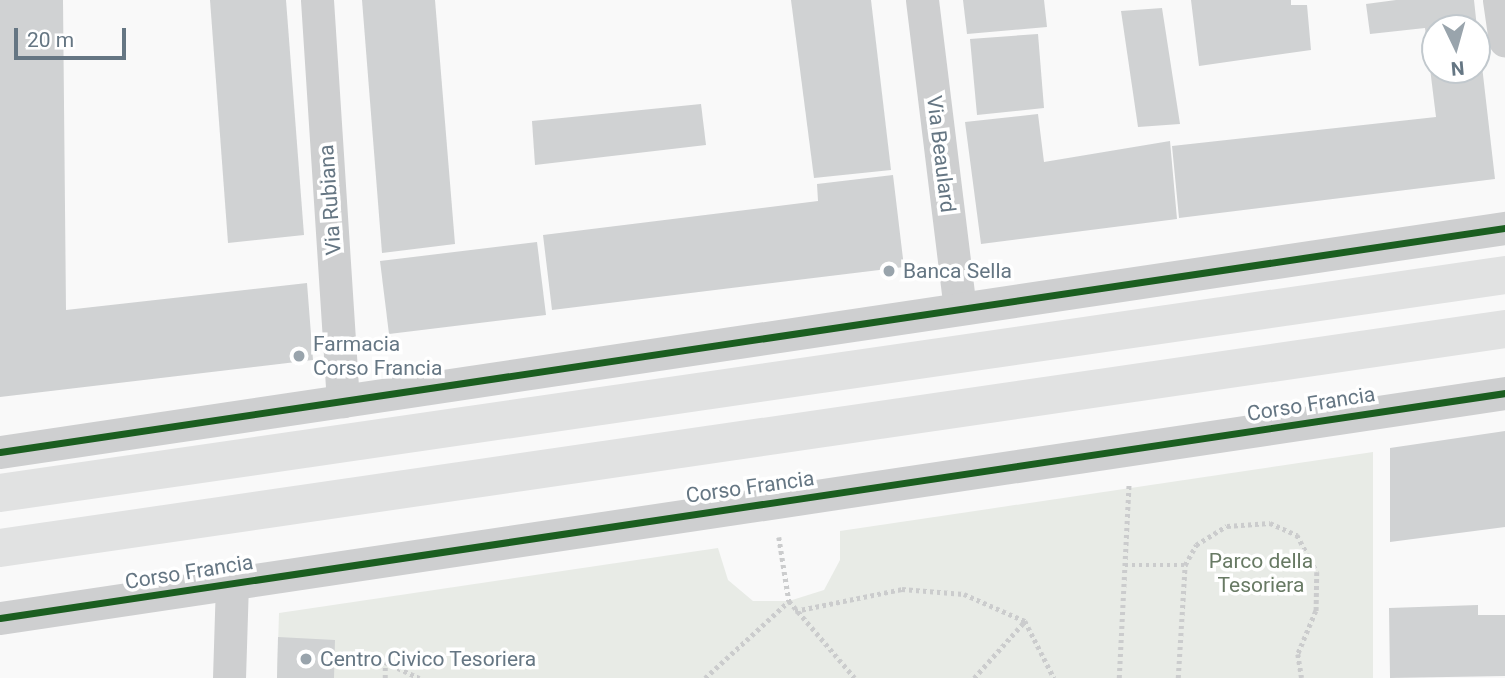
<!DOCTYPE html>
<style>
body{margin:0}
#map{position:relative;width:1505px;height:678px;overflow:hidden;background:#f9f9f9;font-family:Roboto,sans-serif}
div>[style]{position:absolute}
[style*='--x']{left:calc(var(--x)*1px);top:calc(var(--y)*1px);width:calc(var(--w)*1px);rotate:calc(var(--a)*1deg)}
.green>*{inset:0;background:#e8ebe6}
.building>*{inset:0;background:#d0d2d3}
.path>*{height:4.5px;margin-top:-2.25px;transform-origin:0;background:repeating-linear-gradient(90deg,#cbcccd 0 3.5px,transparent 0 7px)}
.street>*{height:33px;margin:-16.5px;padding:0 16.5px;transform-origin:16.5px;border-radius:16.5px;background:#cecfd0}
.primary>*{height:38px;margin:-19px;padding:0 19px;transform-origin:19px;border-radius:19px;background:#e1e2e2}
.cycleway>*{height:7px;margin:-3.5px;padding:0 3.5px;transform-origin:3.5px;border-radius:3.5px;background:#1b5e20}
.dots>*{width:19px;height:19px;translate:-50% -50%;box-sizing:border-box;border:4px solid #fff;border-radius:50%}
span{translate:-50% -50%;white-space:nowrap;text-align:center;line-height:1.15;-webkit-text-stroke:7px #fff;paint-order:stroke}
.street-label{font-size:21px;color:#657683}
.poi-label{font-size:21px;color:#657683}
.left{translate:0 -50%;text-align:left}
.park-label{font-size:21px;color:#687a64}
.north{position:absolute;left:1421px;top:14px;width:70px;height:70px;box-sizing:border-box;background:#fff;border:2px solid #c1c8cd;border-radius:50%;rotate:175deg;font-size:19px;font-weight:700;line-height:28px;text-align:center;color:#657683}
.north::after{content:'';display:block;margin:auto;width:24px;height:32px;background:#99a4ac;clip-path:polygon(50% 0,100% 100%,50% 72%,0 100%)}
.scale{position:absolute;left:14px;top:28px;width:112px;height:32px;box-sizing:border-box;border:4px solid #657683;border-top:0;padding-left:9px;font-size:21px;line-height:24px;white-space:nowrap;color:#657683;-webkit-text-stroke:5px #fff;paint-order:stroke}
</style>
<div id="map">
<div class="green">
<i style="clip-path:polygon(1373px 452px,1373px 678px,277px 678px,279px 613px,718px 548px,728px 580px,753px 601px,789px 601px,824px 590px,840px 560px,840px 531px)"></i>
</div>
<div class="building">
<i style="clip-path:polygon(0 0,63px 0,66px 310px,307px 283px,313px 360px,0 397px)"></i>
<i style="clip-path:polygon(210px 0,286px 0,304px 235px,228px 243px)"></i>
<i style="clip-path:polygon(362px 0,435px 0,455px 244px,382px 253px)"></i>
<i style="clip-path:polygon(791px 0,871px 0,891px 170px,814px 178px)"></i>
<i style="clip-path:polygon(963px 0,1044px 0,1047px 27px,967px 34px)"></i>
<i style="clip-path:polygon(1191px 0,1291px 0,1291px 5px,1307px 5px,1311px 50px,1199px 66px)"></i>
<i style="clip-path:polygon(1396px 0,1474px 0,1477px 28px,1435px 28px,1435px 70px,1477px 70px,1479px 40px,1495px 179px,1179px 218px,1172px 146px,1436px 117px,1425px 28px,1370px 34px,1366px 4px)"></i>
<i style="clip-path:polygon(1162px 8px,1180px 124px,1138px 127px,1121px 11px)"></i>
<i style="clip-path:polygon(1038px 34px,1044px 108px,977px 115px,970px 39px)"></i>
<i style="clip-path:polygon(701px 104px,706px 145px,535px 165px,532px 121px)"></i>
<i style="clip-path:polygon(1038px 114px,1044px 162px,1170px 141px,1177px 219px,981px 244px,965px 122px)"></i>
<i style="clip-path:polygon(893px 175px,904px 267px,552px 310px,543px 235px,818px 201px,817px 184px)"></i>
<i style="clip-path:polygon(537px 242px,546px 315px,389px 334px,380px 261px)"></i>
<i style="clip-path:polygon(1505px 431px,1505px 527px,1390px 542px,1390px 448px)"></i>
<i style="clip-path:polygon(1478px 605px,1478px 615px,1505px 615px,1505px 676px,1390px 678px,1389px 608px)"></i>
<i style="clip-path:polygon(278px 637px,335px 640px,334px 678px,277px 678px)"></i>
</div>
<div class="path">
<i style="--x:779;--y:537;--w:65;--a:81.1"></i>
<i style="--x:789;--y:601;--w:101;--a:49.4"></i>
<i style="--x:1125;--y:565;--w:60;--a:0"></i>
<i style="--x:1185;--y:565;--w:23;--a:-61"></i>
<i style="--x:1196;--y:545;--w:36;--a:-32"></i>
<i style="--x:1227;--y:526;--w:43;--a:-4"></i>
<i style="--x:1270;--y:523;--w:30;--a:24"></i>
<i style="--x:1297;--y:535;--w:42;--a:61.6"></i>
<i style="--x:1317;--y:572;--w:39;--a:91"></i>
<i style="--x:1316;--y:611;--w:47;--a:112.7"></i>
<i style="--x:1298;--y:654;--w:24;--a:81"></i>
<i style="--x:795;--y:611;--w:109;--a:-11.6"></i>
<i style="--x:902;--y:589;--w:62;--a:4.6"></i>
<i style="--x:964;--y:594;--w:67;--a:23.9"></i>
<i style="--x:1025;--y:621;--w:64;--a:63"></i>
<i style="--x:385;--y:678;--w:16;--a:-90"></i>
<i style="--x:385;--y:662;--w:38;--a:25"></i>
<i style="--x:705;--y:678;--w:114;--a:-42.5"></i>
<i style="--x:974;--y:678;--w:76;--a:-48.2"></i>
<i style="--x:1119;--y:678;--w:195;--a:-87.1"></i>
<i style="--x:1178;--y:678;--w:113;--a:-86.5"></i>
</div>
<div class="street">
<i style="--x:317;--y:0;--w:402;--a:86.3"></i>
<i style="--x:922;--y:0;--w:310;--a:83"></i>
<i style="--x:1499;--y:0;--w:41;--a:81.7"></i>
<i style="--x:0;--y:452;--w:1522;--a:-8.47"></i>
<i style="--x:0;--y:618;--w:1522;--a:-8.5"></i>
<i style="--x:229;--y:678;--w:95;--a:-88.2"></i>
</div>
<div class="primary">
<i style="--x:0;--y:493;--w:1521;--a:-8.24"></i>
<i style="--x:0;--y:548;--w:1521;--a:-8.28"></i>
</div>
<div class="cycleway">
<i style="--x:0;--y:452;--w:1522;--a:-8.47"></i>
<i style="--x:0;--y:618;--w:1522;--a:-8.5"></i>
</div>
<div class="dots">
<i style="left:889px;top:271px;background:#99a4ac"></i>
<i style="left:299px;top:356px;background:#99a4ac"></i>
<i style="left:306px;top:659px;background:#99a4ac"></i>
</div>
<div class="street-label">
<span style="left:941px;top:154px;rotate:83deg">Via Beaulard</span>
<span style="left:330px;top:200px;rotate:-94deg">Via Rubiana</span>
<span style="left:1311px;top:404px;rotate:-9deg">Corso Francia</span>
<span style="left:750px;top:487px;rotate:-8deg">Corso Francia</span>
<span style="left:189px;top:572px;rotate:-9deg">Corso Francia</span>
</div>
<div class="poi-label">
<span class="left" style="left:903px;top:271px">Banca Sella</span>
<span class="left" style="left:313px;top:356px">Farmacia<br>Corso Francia</span>
<span class="left" style="left:320px;top:659px">Centro Civico Tesoriera</span>
</div>
<div class="park-label">
<span style="left:1261px;top:573px">Parco della<br>Tesoriera</span>
</div>
<div class="north">N</div>
<div class="scale">20 m</div>
</div>
